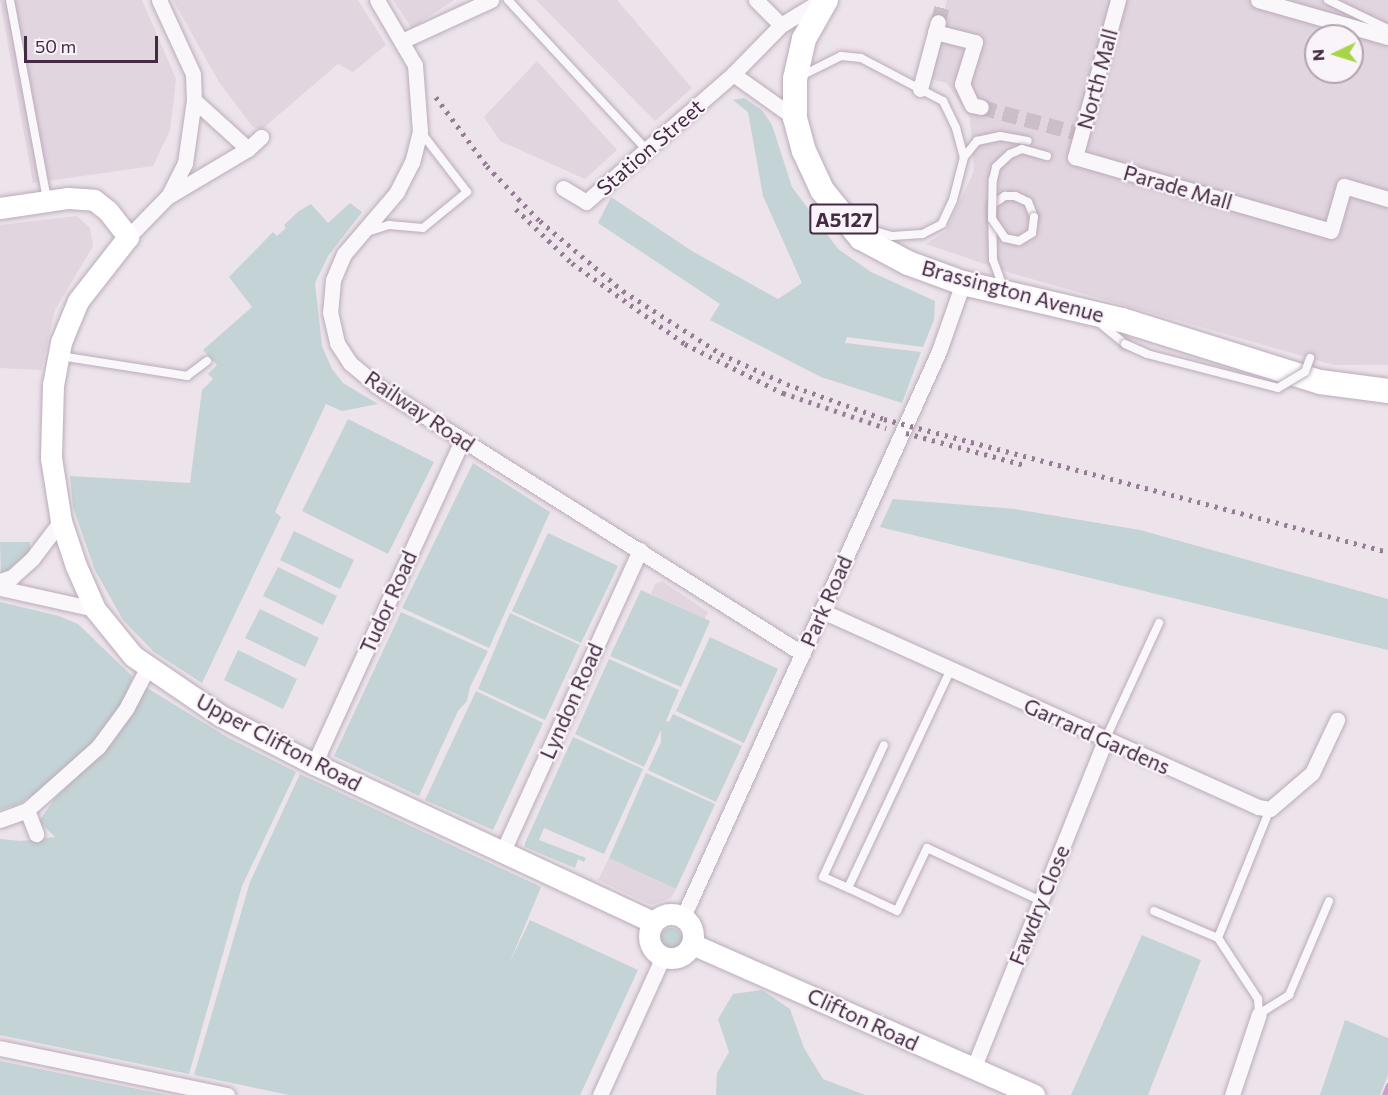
<!DOCTYPE html>
<style>
body{margin:0}
#map{position:relative;width:1388px;height:1095px;overflow:hidden;background:#ece3eb;font-family:Commissioner,sans-serif}
div>[style]{position:absolute}
[style*='--x']{left:calc(var(--x)*1px);top:calc(var(--y)*1px);width:calc(var(--w)*1px);rotate:calc(var(--a)*1deg)}
.built>*{inset:0;background:#e1d5e0}
.green>*{inset:0;background:#c4d3d6}
.round{border-radius:50%}
.stream>*{height:5px;margin:-2.5px;padding:0 2.5px;transform-origin:2.5px;border-radius:2.5px;background:#cc9dcd}
.street-tunnel>*{height:15px;margin-top:-7.5px;transform-origin:0;background:repeating-linear-gradient(90deg,#cbbec9 0 15px,transparent 0 23px)}
.roads{filter:drop-shadow(0 0 2px #baacb9) drop-shadow(0 0 2px #baacb9)}
.lane>*{height:8px;margin:-4px;padding:0 4px;transform-origin:4px;border-radius:4px;background:#faf7fa}
.street>*{height:15px;margin:-7.5px;padding:0 7.5px;transform-origin:7.5px;border-radius:7.5px;background:#faf7fa}
.secondary>*{height:21px;margin:-10.5px;padding:0 10.5px;transform-origin:10.5px;border-radius:10.5px;background:#fff}
.secondary>.ring{margin:-10.5px;padding:0;box-sizing:content-box;background:none;border:21px solid #fff;border-radius:50%}
.primary>*{height:24px;margin:-12px;padding:0 12px;transform-origin:12px;border-radius:12px;background:#fff}
.rail>*{height:4.5px;margin-top:-2.25px;transform-origin:0;background:repeating-linear-gradient(90deg,#967c94 0 3px,transparent 0 9px)}
.bridges{filter:drop-shadow(0 0 2px #baacb9) drop-shadow(0 0 2px #baacb9)}
.lane-bridge>*{height:8px;margin:-4px;padding:0 4px;transform-origin:4px;border-radius:4px;background:#faf7fa}
span{translate:-50% -50%;white-space:nowrap;text-align:center;line-height:1.15;-webkit-text-stroke:4.5px #f9f4f9;paint-order:stroke}
.shield-label span{padding:2px 4px;background:#f9f4f9;border:2px solid;border-radius:4px;-webkit-text-stroke-width:0}
.shield-label{font-size:20px;color:#452a43;font-weight:700}
.street-label{font-size:21px;color:#452a43}
.north{position:absolute;left:1304px;top:24px;width:60px;height:60px;box-sizing:border-box;background:#f9f4f9;border:2px solid #b1a3b0;border-radius:50%;rotate:266deg;font-size:16px;font-weight:700;line-height:24px;text-align:center;color:#452a43}
.north::after{content:'';display:block;margin:auto;width:21px;height:27px;background:#a8d545;clip-path:polygon(50% 0,100% 100%,50% 72%,0 100%)}
.scale{position:absolute;left:24px;top:36px;width:134px;height:27px;box-sizing:border-box;border:3px solid #452a43;border-top:0;padding-left:8px;font-size:18px;line-height:21px;white-space:nowrap;color:#452a43;-webkit-text-stroke:4px #f9f4f9;paint-order:stroke}
</style>
<div id="map">
<div class="built">
<i style="clip-path:polygon(0 0,142px 0,176px 79px,170px 130px,153px 166px,33px 183px)"></i>
<i style="clip-path:polygon(173px 0,358px 0,386px 45px,353px 72px,338px 64px,261px 130px,252px 126px,219px 82px)"></i>
<i style="clip-path:polygon(393px 0,454px 0,412px 28px)"></i>
<i style="clip-path:polygon(536px 0,617px 0,692px 88px,655px 121px)"></i>
<i style="clip-path:polygon(evenodd,947px 0,1388px 0,1388px 365px,1334px 365px,1014px 274px,926px 244px,946px 231px,974px 171px,970px 118px,947px 83px,926px 78px,947px 0,1316px 36px,1352px 36px,1352px 72px,1316px 72px,1316px 36px)"></i>
<i style="clip-path:polygon(537px 61px,617px 150px,585px 179px,500px 141px,484px 117px)"></i>
<i style="clip-path:polygon(77px 216px,90px 228px,93px 246px,55px 310px,41px 370px,0 368px,0 225px)"></i>
<i style="clip-path:polygon(662px 581px,708px 612px,705px 619px,651px 594px,655px 584px)"></i>
<i style="clip-path:polygon(609px 858px,676px 889px,671px 898px,651px 905px,598px 880px)"></i>
</div>
<div class="green">
<i style="clip-path:polygon(744px 98px,762px 110px,772px 125px,792px 187px,838px 249px,871px 272px,935px 301px,934px 320px,923px 347px,847px 337px,845px 343px,921px 352px,902px 403px,821px 377px,710px 320px,720px 304px,598px 223px,611px 197px,692px 251px,778px 299px,802px 283px,763px 196px,748px 112px,733px 100px)"></i>
<i style="clip-path:polygon(350px 203px,362px 212px,328px 256px,315px 283px,322px 346px,332px 369px,343px 383px,378px 404px,342px 411px,326px 404px,275px 512px,281px 517px,202px 683px,154px 652px,123px 620px,95px 570px,73px 507px,70px 476px,190px 483px,202px 390px,213px 379px,208px 374px,217px 365px,203px 350px,252px 307px,229px 277px,273px 232px,277px 236px,286px 228px,284px 225px,299px 211px,311px 204px,328px 223px)"></i>
<i style="clip-path:polygon(348px 419px,434px 462px,388px 554px,302px 511px)"></i>
<i style="clip-path:polygon(473px 463px,550px 512px,489px 648px,402px 608px)"></i>
<i style="clip-path:polygon(893px 499px,1015px 509px,1140px 530px,1388px 599px,1388px 650px,880px 527px)"></i>
<i style="clip-path:polygon(294px 531px,354px 560px,340px 589px,280px 560px)"></i>
<i style="clip-path:polygon(548px 533px,618px 566px,581px 643px,512px 611px)"></i>
<i style="clip-path:polygon(0 542px,30px 542px,30px 551px,1px 576px)"></i>
<i style="clip-path:polygon(278px 567px,337px 596px,323px 625px,263px 596px)"></i>
<i style="clip-path:polygon(641px 590px,710px 621px,681px 687px,610px 656px)"></i>
<i style="clip-path:polygon(0 602px,59px 616px,78px 624px,133px 677px,122px 703px,91px 745px,45px 788px,19px 804px,0 810px)"></i>
<i style="clip-path:polygon(260px 609px,319px 638px,305px 667px,245px 638px)"></i>
<i style="clip-path:polygon(401px 612px,488px 651px,470px 687px,467px 701px,458px 711px,419px 796px,334px 756px)"></i>
<i style="clip-path:polygon(510px 613px,580px 645px,545px 720px,478px 689px)"></i>
<i style="clip-path:polygon(710px 637px,778px 669px,744px 743px,676px 711px)"></i>
<i style="clip-path:polygon(238px 650px,297px 679px,283px 709px,224px 680px)"></i>
<i style="clip-path:polygon(609px 659px,679px 690px,666px 721px,669px 722px,673px 714px,742px 746px,716px 802px,648px 770px,661px 742px,661px 730px,644px 767px,575px 734px)"></i>
<i style="clip-path:polygon(144px 686px,227px 737px,296px 772px,242px 886px,189px 1074px,0 1035px,0 839px,21px 841px,55px 837px,39px 821px,55px 798px,109px 746px)"></i>
<i style="clip-path:polygon(476px 691px,543px 723px,493px 830px,425px 800px)"></i>
<i style="clip-path:polygon(573px 737px,643px 769px,604px 854px,544px 828px,539px 840px,586px 858px,584px 862px,578px 859px,575px 868px,525px 847px,525px 843px)"></i>
<i style="clip-path:polygon(646px 773px,715px 804px,676px 889px,609px 858px)"></i>
<i style="clip-path:polygon(300px 774px,541px 887px,509px 964px,530px 920px,638px 970px,580px 1095px,289px 1095px,194px 1075px,250px 882px)"></i>
<i class="round" style="left:660px;top:928px;width:22px;height:22px"></i>
<i style="clip-path:polygon(1142px 935px,1201px 960px,1148px 1095px,1071px 1095px)"></i>
<i style="clip-path:polygon(762px 990px,790px 1009px,804px 1048px,823px 1079px,865px 1095px,716px 1095px,717px 1073px,729px 1052px,718px 1019px,733px 994px)"></i>
<i style="clip-path:polygon(1345px 1020px,1388px 1038px,1388px 1075px,1380px 1095px,1320px 1095px)"></i>
<i style="clip-path:polygon(0 1061px,167px 1095px,0 1095px)"></i>
</div>
<div class="stream">
<i style="--x:1384;--y:1095;--w:11;--a:-68"></i>
</div>
<div class="street-tunnel">
<i style="--x:938;--y:22;--w:23;--a:-75"></i>
<i style="--x:981;--y:107;--w:104;--a:15.1"></i>
</div>
<div class="roads">
<div class="lane">
<i style="--x:10;--y:0;--w:203;--a:79.5"></i>
<i style="--x:508;--y:0;--w:205;--a:47.2"></i>
<i style="--x:1328;--y:0;--w:67;--a:25.8"></i>
<i style="--x:801;--y:76;--w:45;--a:-26.6"></i>
<i style="--x:841;--y:56;--w:20;--a:6"></i>
<i style="--x:861;--y:58;--w:93;--a:27.7"></i>
<i style="--x:943;--y:101;--w:30;--a:64"></i>
<i style="--x:956;--y:128;--w:30;--a:75"></i>
<i style="--x:964;--y:157;--w:44;--a:104.3"></i>
<i style="--x:953;--y:200;--w:26;--a:115"></i>
<i style="--x:942;--y:224;--w:22;--a:153"></i>
<i style="--x:922;--y:234;--w:30;--a:176"></i>
<i style="--x:892;--y:236;--w:26;--a:-164"></i>
<i style="--x:964;--y:157;--w:21;--a:-51"></i>
<i style="--x:977;--y:141;--w:24;--a:-12"></i>
<i style="--x:1000;--y:136;--w:28;--a:10"></i>
<i style="--x:367;--y:232;--w:23;--a:-18"></i>
<i style="--x:389;--y:225;--w:34;--a:5"></i>
<i style="--x:423;--y:228;--w:57;--a:-39.3"></i>
<i style="--x:467;--y:192;--w:77;--a:-127.6"></i>
<i style="--x:1003;--y:287;--w:29;--a:-110"></i>
<i style="--x:993;--y:260;--w:55;--a:-91"></i>
<i style="--x:992;--y:205;--w:16;--a:-35"></i>
<i style="--x:1005;--y:196;--w:10;--a:0"></i>
<i style="--x:1015;--y:196;--w:14;--a:25"></i>
<i style="--x:1028;--y:202;--w:16;--a:68"></i>
<i style="--x:1103;--y:326;--w:28;--a:39"></i>
<i style="--x:60;--y:356;--w:129;--a:8.9"></i>
<i style="--x:187;--y:376;--w:25;--a:-37"></i>
<i style="--x:951;--y:669;--w:242;--a:115.2"></i>
<i style="--x:848;--y:888;--w:54;--a:25.1"></i>
<i style="--x:897;--y:911;--w:70;--a:-64.5"></i>
<i style="--x:927;--y:848;--w:126;--a:24.9"></i>
<i style="--x:1105;--y:740;--w:129;--a:-65.2"></i>
<i style="--x:1270;--y:809;--w:139;--a:112"></i>
<i style="--x:1218;--y:938;--w:73;--a:56.7"></i>
<i style="--x:1258;--y:999;--w:15;--a:86"></i>
<i style="--x:1259;--y:1014;--w:36;--a:-32"></i>
<i style="--x:1289;--y:995;--w:102;--a:-66.9"></i>
<i style="--x:848;--y:888;--w:27;--a:-156"></i>
<i style="--x:823;--y:877;--w:145;--a:-65.2"></i>
<i style="--x:1154;--y:911;--w:69;--a:22.9"></i>
</div>
<div class="street">
<i style="--x:159;--y:0;--w:81;--a:65.3"></i>
<i style="--x:193;--y:74;--w:26;--a:88"></i>
<i style="--x:194;--y:100;--w:64;--a:98.1"></i>
<i style="--x:185;--y:163;--w:36;--a:117"></i>
<i style="--x:377;--y:0;--w:75;--a:59.7"></i>
<i style="--x:415;--y:65;--w:66;--a:85.7"></i>
<i style="--x:420;--y:131;--w:32;--a:104"></i>
<i style="--x:412;--y:162;--w:34;--a:117"></i>
<i style="--x:397;--y:192;--w:82;--a:130.5"></i>
<i style="--x:344;--y:254;--w:28;--a:113"></i>
<i style="--x:333;--y:280;--w:32;--a:95"></i>
<i style="--x:330;--y:312;--w:32;--a:77"></i>
<i style="--x:337;--y:343;--w:24;--a:57"></i>
<i style="--x:350;--y:363;--w:35;--a:40"></i>
<i style="--x:377;--y:386;--w:503;--a:32.17"></i>
<i style="--x:756;--y:0;--w:35;--a:45"></i>
<i style="--x:1118;--y:0;--w:163;--a:105.3"></i>
<i style="--x:1075;--y:157;--w:266;--a:16.1"></i>
<i style="--x:1331;--y:231;--w:47;--a:-73.9"></i>
<i style="--x:1344;--y:186;--w:46;--a:16.5"></i>
<i style="--x:1258;--y:0;--w:135;--a:15.9"></i>
<i style="--x:935;--y:32;--w:41;--a:14"></i>
<i style="--x:975;--y:42;--w:44;--a:107.2"></i>
<i style="--x:962;--y:84;--w:23;--a:65"></i>
<i style="--x:972;--y:105;--w:9;--a:13"></i>
<i style="--x:404;--y:40;--w:96;--a:-24.7"></i>
<i style="--x:733;--y:74;--w:76;--a:35.4"></i>
<i style="--x:920;--y:89;--w:69;--a:-75"></i>
<i style="--x:248;--y:149;--w:18;--a:-43"></i>
<i style="--x:563;--y:188;--w:27;--a:31"></i>
<i style="--x:586;--y:202;--w:195;--a:-41"></i>
<i style="--x:733;--y:74;--w:69;--a:-45.6"></i>
<i style="--x:781;--y:25;--w:48;--a:-31.4"></i>
<i style="--x:128;--y:237;--w:56;--a:-45.7"></i>
<i style="--x:167;--y:197;--w:94;--a:-30.7"></i>
<i style="--x:248;--y:149;--w:73;--a:-137.8"></i>
<i style="--x:0;--y:581;--w:13;--a:-18"></i>
<i style="--x:12;--y:577;--w:27;--a:-42"></i>
<i style="--x:32;--y:559;--w:48;--a:-52.7"></i>
<i style="--x:0;--y:588;--w:97;--a:12.5"></i>
<i style="--x:822;--y:611;--w:478;--a:24.2"></i>
<i style="--x:1258;--y:807;--w:12;--a:9"></i>
<i style="--x:1270;--y:809;--w:55;--a:-40.6"></i>
<i style="--x:1312;--y:773;--w:59;--a:-64.7"></i>
<i style="--x:314;--y:764;--w:356;--a:-65.4"></i>
<i style="--x:27;--y:810;--w:26;--a:69"></i>
<i style="--x:0;--y:820;--w:29;--a:-20"></i>
<i style="--x:27;--y:810;--w:95;--a:-41.6"></i>
<i style="--x:98;--y:747;--w:47;--a:-53.6"></i>
<i style="--x:126;--y:709;--w:47;--a:-62.4"></i>
<i style="--x:502;--y:853;--w:333;--a:-65.5"></i>
<i style="--x:683;--y:917;--w:621;--a:-65.66"></i>
<i style="--x:939;--y:351;--w:72;--a:-70.6"></i>
<i style="--x:0;--y:1048;--w:232;--a:11.7"></i>
<i style="--x:973;--y:1069;--w:354;--a:-68.1"></i>
<i style="--x:600;--y:1095;--w:152;--a:-65.5"></i>
<i style="--x:1232;--y:1095;--w:85;--a:-71.6"></i>
</div>
<div class="secondary">
<i style="--x:0;--y:208;--w:69;--a:-8.4"></i>
<i style="--x:68;--y:198;--w:26;--a:4"></i>
<i style="--x:94;--y:200;--w:18;--a:38"></i>
<i style="--x:108;--y:211;--w:33;--a:52"></i>
<i style="--x:128;--y:237;--w:81;--a:128"></i>
<i style="--x:78;--y:301;--w:44;--a:112.5"></i>
<i style="--x:61;--y:342;--w:44;--a:100.5"></i>
<i style="--x:53;--y:385;--w:73;--a:91.6"></i>
<i style="--x:51;--y:458;--w:64;--a:81"></i>
<i style="--x:61;--y:521;--w:47;--a:71.6"></i>
<i style="--x:76;--y:566;--w:47;--a:66.2"></i>
<i style="--x:95;--y:609;--w:60;--a:51"></i>
<i style="--x:133;--y:656;--w:107;--a:34.3"></i>
<i style="--x:221;--y:716;--w:105;--a:27.3"></i>
<i style="--x:314;--y:764;--w:374;--a:25"></i>
<i class="ring" style="left:649px;top:914px;width:23px;height:23px"></i>
<i style="--x:692;--y:944;--w:374;--a:23.8"></i>
</div>
<div class="primary">
<i style="--x:826;--y:0;--w:45;--a:119.4"></i>
<i style="--x:804;--y:39;--w:41;--a:102.7"></i>
<i style="--x:795;--y:79;--w:39;--a:90"></i>
<i style="--x:795;--y:118;--w:34;--a:75"></i>
<i style="--x:804;--y:151;--w:43;--a:65.2"></i>
<i style="--x:822;--y:190;--w:62;--a:50.9"></i>
<i style="--x:861;--y:238;--w:53;--a:28"></i>
<i style="--x:908;--y:263;--w:59;--a:20"></i>
<i style="--x:963;--y:283;--w:163;--a:13.1"></i>
<i style="--x:1122;--y:320;--w:207;--a:17.4"></i>
<i style="--x:1320;--y:382;--w:69;--a:7.5"></i>
</div>
</div>
<div class="rail">
<i style="--x:436;--y:97;--w:86;--a:53.5"></i>
<i style="--x:487;--y:166;--w:76;--a:46.1"></i>
<i style="--x:540;--y:221;--w:109;--a:40.1"></i>
<i style="--x:623;--y:291;--w:117;--a:32.7"></i>
<i style="--x:721;--y:354;--w:72;--a:24.4"></i>
<i style="--x:787;--y:384;--w:103;--a:19.8"></i>
<i style="--x:884;--y:419;--w:521;--a:14.78"></i>
<i style="--x:516;--y:209;--w:78;--a:44"></i>
<i style="--x:572;--y:263;--w:139;--a:35.6"></i>
<i style="--x:685;--y:344;--w:110;--a:26.6"></i>
<i style="--x:783;--y:393;--w:109;--a:18.8"></i>
<i style="--x:906;--y:433;--w:123;--a:15.1"></i>
</div>
<div class="bridges">
<div class="lane-bridge">
<i style="--x:1034;--y:217;--w:16;--a:97"></i>
<i style="--x:1032;--y:233;--w:15;--a:148"></i>
<i style="--x:1019;--y:241;--w:14;--a:-168"></i>
<i style="--x:1005;--y:238;--w:23;--a:-124"></i>
<i style="--x:992;--y:219;--w:39;--a:-89"></i>
<i style="--x:993;--y:180;--w:13;--a:-77"></i>
<i style="--x:996;--y:167;--w:19;--a:-43"></i>
<i style="--x:1010;--y:154;--w:13;--a:-23"></i>
<i style="--x:1022;--y:149;--w:26;--a:16"></i>
<i style="--x:1125;--y:344;--w:24;--a:24"></i>
<i style="--x:1147;--y:354;--w:135;--a:14.5"></i>
<i style="--x:1278;--y:388;--w:31;--a:-31"></i>
<i style="--x:1305;--y:372;--w:15;--a:-70"></i>
</div>
</div>
<div class="shield-label">
<span style="left:844px;top:219px">A5127</span>
</div>
<div class="street-label">
<span style="left:1097px;top:79px;rotate:-75deg">North Mall</span>
<span style="left:650px;top:147px;rotate:-41deg">Station Street</span>
<span style="left:1178px;top:187px;rotate:16deg">Parade Mall</span>
<span style="left:1013px;top:291px;rotate:15deg">Brassington Avenue</span>
<span style="left:420px;top:411px;rotate:34deg">Railway Road</span>
<span style="left:826px;top:601px;rotate:-66deg">Park Road</span>
<span style="left:388px;top:602px;rotate:-66deg">Tudor Road</span>
<span style="left:571px;top:701px;rotate:-66deg">Lyndon Road</span>
<span style="left:1097px;top:736px;rotate:24deg">Garrard Gardens</span>
<span style="left:279px;top:742px;rotate:28deg">Upper Clifton Road</span>
<span style="left:1039px;top:905px;rotate:-68deg">Fawdry Close</span>
<span style="left:863px;top:1019px;rotate:25deg">Clifton Road</span>
</div>
<div class="north">N</div>
<div class="scale">50 m</div>
</div>
